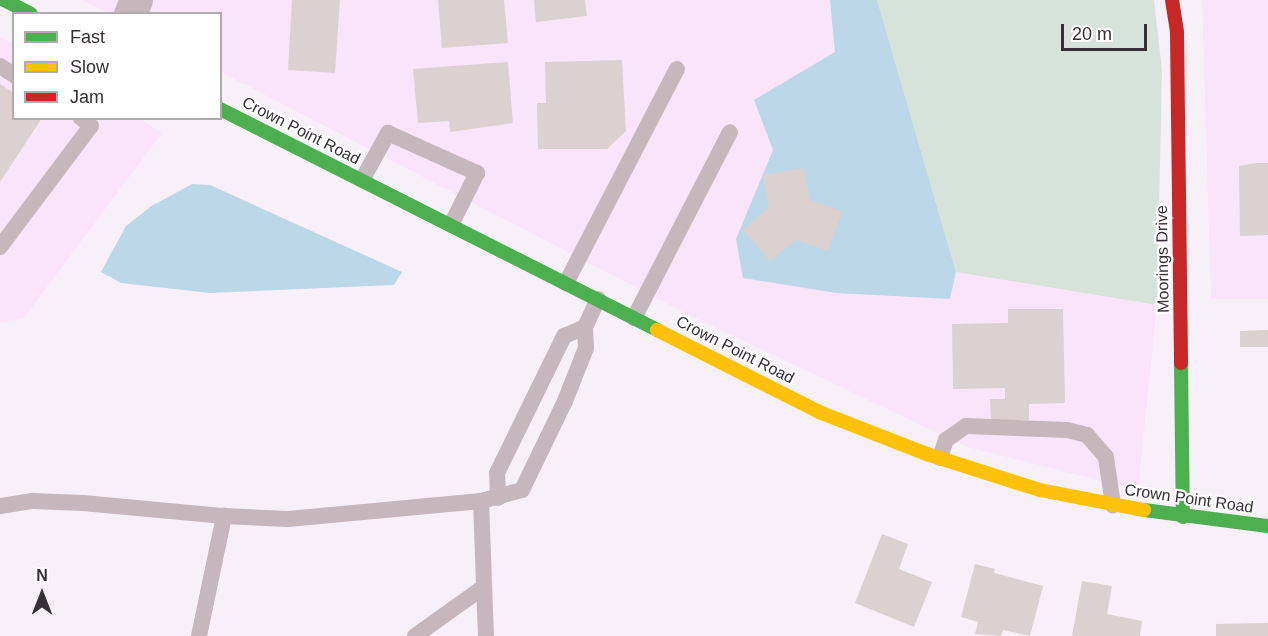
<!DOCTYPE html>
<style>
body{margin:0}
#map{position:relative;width:1268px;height:636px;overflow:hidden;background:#f8f0f8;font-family:Arial,sans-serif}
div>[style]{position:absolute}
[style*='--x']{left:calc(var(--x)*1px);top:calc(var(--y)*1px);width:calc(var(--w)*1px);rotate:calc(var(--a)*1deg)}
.built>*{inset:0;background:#f9e4f9}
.green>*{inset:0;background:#d6e2da}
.water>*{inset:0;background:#bcd7e7}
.building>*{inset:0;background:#dad1d0}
.lane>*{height:16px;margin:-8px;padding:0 8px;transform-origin:8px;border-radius:8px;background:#c5b7bc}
.street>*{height:33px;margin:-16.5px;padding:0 16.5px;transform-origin:16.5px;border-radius:16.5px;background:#c5b7bc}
.fast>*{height:14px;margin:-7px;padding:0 7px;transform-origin:7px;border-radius:7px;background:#4caf50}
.slow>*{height:14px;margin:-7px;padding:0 7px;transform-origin:7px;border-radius:7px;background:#ffc107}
.jam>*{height:14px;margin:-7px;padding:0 7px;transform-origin:7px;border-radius:7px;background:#c62828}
span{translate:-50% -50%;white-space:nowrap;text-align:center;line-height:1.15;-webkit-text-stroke:4.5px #fff;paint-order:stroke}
.street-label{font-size:16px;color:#382e38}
.legend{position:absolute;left:12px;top:12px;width:210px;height:108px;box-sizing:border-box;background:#fff;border:2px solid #afabaf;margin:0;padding:8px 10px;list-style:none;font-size:18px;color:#382e38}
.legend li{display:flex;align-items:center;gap:12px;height:30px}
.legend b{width:30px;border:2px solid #afabaf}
.north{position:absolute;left:12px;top:564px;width:60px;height:60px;-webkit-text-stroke:4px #fff;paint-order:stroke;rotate:0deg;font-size:16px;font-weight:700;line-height:24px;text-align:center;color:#382e38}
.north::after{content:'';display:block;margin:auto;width:21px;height:27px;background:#382e38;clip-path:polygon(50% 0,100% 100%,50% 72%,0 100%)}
.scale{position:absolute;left:1061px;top:24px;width:86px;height:27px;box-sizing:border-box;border:3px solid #382e38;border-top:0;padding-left:8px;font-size:18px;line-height:21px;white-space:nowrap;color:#382e38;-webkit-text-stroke:4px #fff;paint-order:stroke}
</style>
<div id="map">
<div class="built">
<i style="clip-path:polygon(82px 0,877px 0,956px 272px,1157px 305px,1138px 490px,967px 447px,683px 312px,221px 72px,220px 14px,107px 13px)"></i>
<i style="clip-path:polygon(1202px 0,1268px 0,1268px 299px,1211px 299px)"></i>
<i style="clip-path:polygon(0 37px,13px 44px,14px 118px,140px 119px,162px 133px,23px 319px,0 322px)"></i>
</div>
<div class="green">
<i style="clip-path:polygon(877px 0,1154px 0,1162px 70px,1157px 305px,956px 272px)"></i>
</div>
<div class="water">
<i style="clip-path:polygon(830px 0,877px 0,956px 272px,950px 299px,836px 293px,743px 278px,736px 239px,773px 150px,754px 100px,835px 52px)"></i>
<i style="clip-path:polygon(192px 184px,210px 185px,402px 272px,394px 285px,210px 293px,121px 283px,101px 272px,126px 226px,150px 207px)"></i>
</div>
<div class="building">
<i style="clip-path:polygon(292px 0,340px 0,335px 73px,288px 70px)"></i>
<i style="clip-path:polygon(438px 0,504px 0,508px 43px,442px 48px)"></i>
<i style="clip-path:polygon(534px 0,585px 0,587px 16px,536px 22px)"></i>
<i style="clip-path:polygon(622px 60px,626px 131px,607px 149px,538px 149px,537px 103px,546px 103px,545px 62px)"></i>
<i style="clip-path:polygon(508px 62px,513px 123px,450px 132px,449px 121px,418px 123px,413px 69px)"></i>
<i style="clip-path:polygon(0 84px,14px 93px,14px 118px,42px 118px,0 182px)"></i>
<i style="clip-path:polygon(1257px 163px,1268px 163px,1268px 235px,1240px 236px,1239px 166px)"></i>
<i style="clip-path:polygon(804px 168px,810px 200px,842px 211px,828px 251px,796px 240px,770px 261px,743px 230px,769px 207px,763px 175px)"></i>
<i style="clip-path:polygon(1008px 309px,1063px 309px,1065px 403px,1029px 404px,1029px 420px,991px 421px,990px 399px,1005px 399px,1005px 388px,953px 389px,952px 324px,1008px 323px)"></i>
<i style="clip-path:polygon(1268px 330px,1268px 347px,1240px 347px,1240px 331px)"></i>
<i style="clip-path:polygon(882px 534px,908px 544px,899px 569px,932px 582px,914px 627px,855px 603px)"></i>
<i style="clip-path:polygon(975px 564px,995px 569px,994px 573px,1043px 586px,1030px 636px,1003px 630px,1001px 636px,975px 634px,978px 622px,961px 617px)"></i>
<i style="clip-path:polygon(1082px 581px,1112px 586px,1107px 614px,1142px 621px,1140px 636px,1072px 636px)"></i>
<i style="clip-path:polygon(1268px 623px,1268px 636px,1216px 636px,1216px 624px)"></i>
</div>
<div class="lane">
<i style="--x:0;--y:66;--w:17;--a:33"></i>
<i style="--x:362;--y:180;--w:54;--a:-61"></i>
<i style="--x:388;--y:133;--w:98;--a:24.2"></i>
<i style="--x:477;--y:173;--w:58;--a:116.6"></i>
<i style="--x:0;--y:247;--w:151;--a:-53.1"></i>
<i style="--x:91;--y:126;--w:13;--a:-141"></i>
<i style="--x:566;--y:283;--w:241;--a:-62.6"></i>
<i style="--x:634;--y:318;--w:209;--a:-62.7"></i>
<i style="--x:940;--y:458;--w:19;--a:-72"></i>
<i style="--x:946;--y:440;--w:24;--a:-35"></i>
<i style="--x:966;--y:426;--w:101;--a:2.3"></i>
<i style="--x:1067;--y:430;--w:21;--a:14"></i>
<i style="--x:1087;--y:435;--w:29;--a:49"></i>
<i style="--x:1106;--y:457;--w:49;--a:81.7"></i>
<i style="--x:498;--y:498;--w:25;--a:-92"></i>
<i style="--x:497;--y:473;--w:153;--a:-63.9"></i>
<i style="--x:564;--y:336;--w:23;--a:-23"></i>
<i style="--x:481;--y:501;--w:135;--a:87.9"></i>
<i style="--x:0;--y:506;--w:33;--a:-9"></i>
<i style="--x:33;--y:501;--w:50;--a:2.3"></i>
<i style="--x:83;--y:503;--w:142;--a:5.3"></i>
<i style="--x:199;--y:636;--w:123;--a:-78.2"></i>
<i style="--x:224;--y:516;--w:64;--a:2.7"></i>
<i style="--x:288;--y:519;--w:194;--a:-5.3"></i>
<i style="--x:481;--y:501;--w:42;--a:-15"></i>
<i style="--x:522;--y:490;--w:99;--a:-64.2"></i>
<i style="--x:565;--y:401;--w:57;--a:-68.4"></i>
<i style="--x:586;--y:348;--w:21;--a:-93"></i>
<i style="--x:585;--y:327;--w:31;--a:-65"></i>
<i style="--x:415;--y:636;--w:81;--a:-35.5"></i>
</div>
<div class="street">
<i style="--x:130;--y:14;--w:15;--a:-67"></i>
</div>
<div class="fast">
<i style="--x:4;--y:0;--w:30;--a:27"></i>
<i style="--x:220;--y:109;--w:490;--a:26.8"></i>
<i style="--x:1181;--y:363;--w:154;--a:89.3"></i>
<i style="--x:1144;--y:510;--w:125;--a:7.4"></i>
</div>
<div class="slow">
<i style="--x:657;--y:330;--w:182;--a:26.8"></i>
<i style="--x:819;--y:412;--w:116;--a:21.3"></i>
<i style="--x:927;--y:454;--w:119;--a:17.7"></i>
<i style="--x:1040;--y:490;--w:106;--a:10.9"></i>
</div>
<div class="jam">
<i style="--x:1172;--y:0;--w:33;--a:81"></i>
<i style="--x:1177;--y:33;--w:330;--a:89.3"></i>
</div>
<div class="street-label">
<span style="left:301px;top:131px;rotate:27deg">Crown Point Road</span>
<span style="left:1163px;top:259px;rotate:-91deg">Moorings Drive</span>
<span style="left:735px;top:350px;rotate:27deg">Crown Point Road</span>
<span style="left:1189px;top:499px;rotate:8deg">Crown Point Road</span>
</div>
<ul class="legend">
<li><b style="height:8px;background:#4caf50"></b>Fast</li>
<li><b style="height:8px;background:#ffc107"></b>Slow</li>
<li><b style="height:8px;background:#c62828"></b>Jam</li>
</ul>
<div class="north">N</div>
<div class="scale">20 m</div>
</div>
